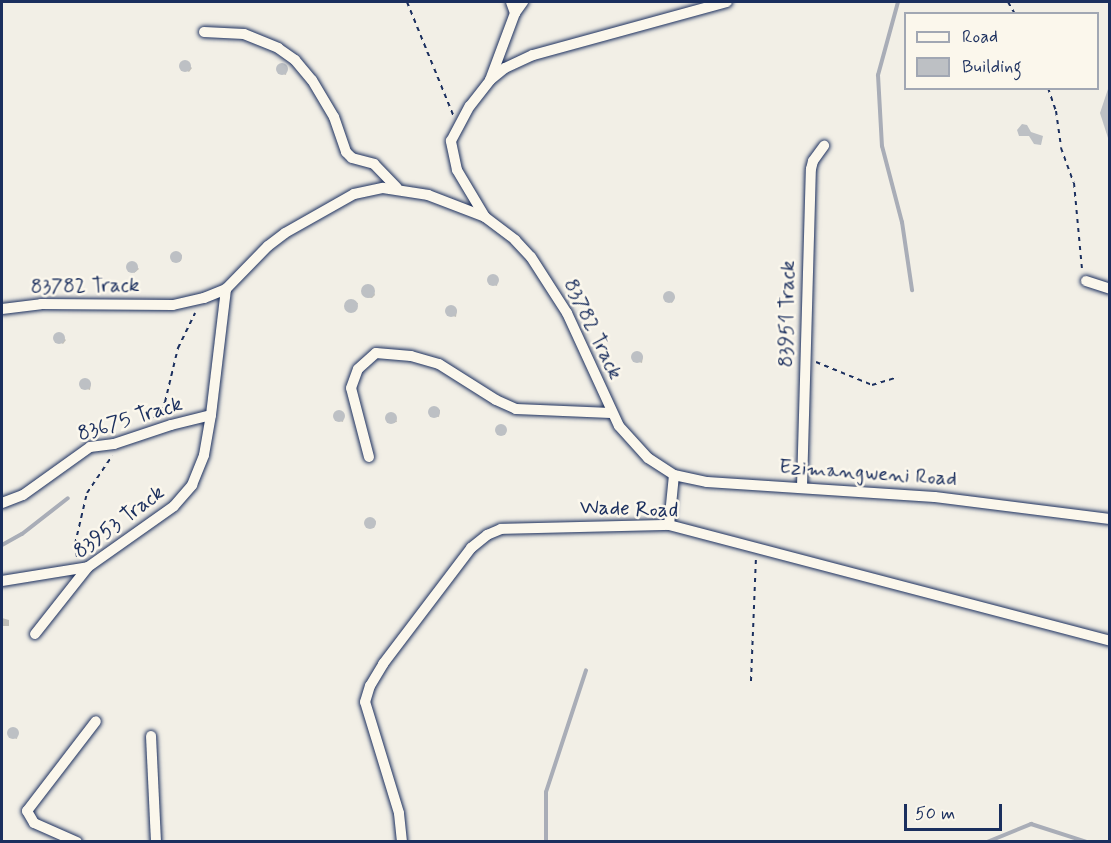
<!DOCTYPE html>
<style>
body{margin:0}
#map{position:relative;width:1111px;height:843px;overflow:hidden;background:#f2efe6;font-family:Mynerve,sans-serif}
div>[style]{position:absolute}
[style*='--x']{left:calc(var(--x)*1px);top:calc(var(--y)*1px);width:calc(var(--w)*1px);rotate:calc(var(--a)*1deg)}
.shadow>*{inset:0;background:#0003}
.stream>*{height:4px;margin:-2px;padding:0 2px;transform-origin:2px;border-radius:2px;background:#a9adb7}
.building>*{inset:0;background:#bdc0c4}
.round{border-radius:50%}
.path>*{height:2px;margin-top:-1px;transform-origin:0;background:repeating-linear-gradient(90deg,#1b2f5e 0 4.5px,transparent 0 9px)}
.roads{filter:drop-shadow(0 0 2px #1b2f5e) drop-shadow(0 0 2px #1b2f5e)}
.minor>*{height:10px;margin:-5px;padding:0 5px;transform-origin:5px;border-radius:5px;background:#fbf7ec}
span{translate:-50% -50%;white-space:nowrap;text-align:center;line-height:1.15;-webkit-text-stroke:5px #fbf7ec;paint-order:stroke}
.street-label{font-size:21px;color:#1b2f5e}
.frame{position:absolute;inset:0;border:3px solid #1b2f5e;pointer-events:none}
.legend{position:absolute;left:904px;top:12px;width:195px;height:78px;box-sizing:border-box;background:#fbf7ec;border:2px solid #a1a7b3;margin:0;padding:8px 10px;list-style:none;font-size:18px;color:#1b2f5e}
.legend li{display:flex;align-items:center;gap:12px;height:30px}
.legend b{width:30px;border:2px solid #a1a7b3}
.scale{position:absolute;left:904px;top:804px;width:98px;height:27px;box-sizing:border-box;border:3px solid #1b2f5e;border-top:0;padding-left:8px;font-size:18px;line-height:21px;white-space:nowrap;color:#1b2f5e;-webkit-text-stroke:4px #fbf7ec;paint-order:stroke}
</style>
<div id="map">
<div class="shadow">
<i style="clip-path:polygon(185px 62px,192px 68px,189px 72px,181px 67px)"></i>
<i style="clip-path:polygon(281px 64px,287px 68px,286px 75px,278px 72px)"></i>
<i style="clip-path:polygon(175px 253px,182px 255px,181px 261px,173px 259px)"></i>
<i style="clip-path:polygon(133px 262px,139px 269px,134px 273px,128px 266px)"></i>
<i style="clip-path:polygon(491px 276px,498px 279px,497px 286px,489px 283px)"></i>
<i style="clip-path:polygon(372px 287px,375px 295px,372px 298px,365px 297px,364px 290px)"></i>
<i style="clip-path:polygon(666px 293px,675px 297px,672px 303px,664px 298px)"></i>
<i style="clip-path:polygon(349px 301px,358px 303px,355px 312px,351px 312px,346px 307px)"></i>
<i style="clip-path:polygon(451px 307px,457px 310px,456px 317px,447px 314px)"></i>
<i style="clip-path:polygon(59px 334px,66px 340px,63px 344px,55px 339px)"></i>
<i style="clip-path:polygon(636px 353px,643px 356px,642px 363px,633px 360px)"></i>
<i style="clip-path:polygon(82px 381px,91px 383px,90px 390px,81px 387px)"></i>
<i style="clip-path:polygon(432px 407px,440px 410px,439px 417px,430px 414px)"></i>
<i style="clip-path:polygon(337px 412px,344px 415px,343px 422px,335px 419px)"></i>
<i style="clip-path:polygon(388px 415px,395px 415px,397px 422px,389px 423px)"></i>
<i style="clip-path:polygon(499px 426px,506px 428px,505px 435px,497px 433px)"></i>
<i style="clip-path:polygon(369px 518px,376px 521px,374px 528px,366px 525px)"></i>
<i style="clip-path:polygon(2px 618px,9px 620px,9px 626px,2px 626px)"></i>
<i style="clip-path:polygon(11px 729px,18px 732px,17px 739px,9px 736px)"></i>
</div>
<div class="stream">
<i style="--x:898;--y:2;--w:76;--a:105.3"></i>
<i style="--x:878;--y:75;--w:71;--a:86.8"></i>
<i style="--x:882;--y:146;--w:79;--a:75.3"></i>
<i style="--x:902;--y:222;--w:69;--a:81.6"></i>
<i style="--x:2;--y:545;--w:23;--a:-29"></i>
<i style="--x:22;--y:534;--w:58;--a:-38"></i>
<i style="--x:546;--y:842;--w:50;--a:-90"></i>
<i style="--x:546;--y:792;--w:128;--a:-71.8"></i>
<i style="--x:987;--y:842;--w:48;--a:-22.2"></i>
<i style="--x:1031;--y:824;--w:59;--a:17.8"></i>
</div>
<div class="building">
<i class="round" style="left:179px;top:60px;width:12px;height:12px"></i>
<i class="round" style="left:276px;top:63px;width:12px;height:12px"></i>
<i style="clip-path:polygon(1108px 89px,1110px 89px,1108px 138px,1100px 113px)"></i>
<i style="clip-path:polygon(1022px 124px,1027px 125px,1031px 132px,1043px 136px,1041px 145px,1034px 144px,1029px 136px,1019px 136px,1017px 130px)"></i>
<i class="round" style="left:170px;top:251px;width:12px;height:12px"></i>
<i class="round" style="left:126px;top:261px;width:12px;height:12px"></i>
<i class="round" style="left:487px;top:274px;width:12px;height:12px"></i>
<i class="round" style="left:361px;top:284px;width:14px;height:14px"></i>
<i class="round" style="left:663px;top:291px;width:12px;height:12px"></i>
<i class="round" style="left:344px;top:299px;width:14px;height:14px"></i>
<i class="round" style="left:445px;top:305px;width:12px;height:12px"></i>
<i class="round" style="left:53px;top:332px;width:12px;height:12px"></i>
<i class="round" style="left:631px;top:351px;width:12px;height:12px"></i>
<i class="round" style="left:79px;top:378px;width:12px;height:12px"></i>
<i class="round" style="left:428px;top:406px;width:12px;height:12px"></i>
<i class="round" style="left:333px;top:410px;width:12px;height:12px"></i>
<i class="round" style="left:385px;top:412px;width:12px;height:12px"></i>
<i class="round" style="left:495px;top:424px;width:12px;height:12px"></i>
<i class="round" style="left:364px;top:517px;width:12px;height:12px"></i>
<i class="round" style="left:7px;top:727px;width:12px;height:12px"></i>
</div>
<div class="path">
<i style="--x:407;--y:2;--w:122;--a:67.8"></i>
<i style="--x:1008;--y:2;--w:14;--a:60"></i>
<i style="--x:1048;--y:88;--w:24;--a:71"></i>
<i style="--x:1056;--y:111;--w:37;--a:82"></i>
<i style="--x:1061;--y:148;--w:37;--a:70"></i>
<i style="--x:1074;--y:183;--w:87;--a:84.7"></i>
<i style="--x:816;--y:362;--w:61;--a:22.3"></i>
<i style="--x:872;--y:385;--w:27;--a:-17"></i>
<i style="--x:154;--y:418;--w:19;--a:-55"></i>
<i style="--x:165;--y:402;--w:56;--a:-76.5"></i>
<i style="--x:178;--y:348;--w:39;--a:-64"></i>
<i style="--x:77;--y:557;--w:13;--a:-99"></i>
<i style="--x:75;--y:544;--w:52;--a:-76.8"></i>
<i style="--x:87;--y:493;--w:45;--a:-56"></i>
<i style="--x:751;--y:681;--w:122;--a:-87.7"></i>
</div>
<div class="roads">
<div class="minor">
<i style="--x:511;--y:2;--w:12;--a:70"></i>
<i style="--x:204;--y:32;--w:40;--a:2.9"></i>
<i style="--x:244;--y:34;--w:37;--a:22"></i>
<i style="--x:278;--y:48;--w:21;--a:35"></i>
<i style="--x:295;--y:60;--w:26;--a:50"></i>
<i style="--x:312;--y:80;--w:43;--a:59.3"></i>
<i style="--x:334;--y:117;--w:37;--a:71"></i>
<i style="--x:346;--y:152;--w:8;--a:45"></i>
<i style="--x:352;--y:158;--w:23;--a:15"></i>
<i style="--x:374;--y:164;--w:33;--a:46"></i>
<i style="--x:490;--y:80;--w:72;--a:-69.5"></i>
<i style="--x:515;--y:13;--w:14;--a:-54"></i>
<i style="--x:485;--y:217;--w:55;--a:-120.8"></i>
<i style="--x:457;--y:170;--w:30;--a:-102"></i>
<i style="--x:451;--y:141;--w:40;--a:-62"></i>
<i style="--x:470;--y:106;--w:33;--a:-52"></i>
<i style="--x:490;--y:80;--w:19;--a:-39"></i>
<i style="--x:505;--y:68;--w:31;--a:-25"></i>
<i style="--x:533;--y:55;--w:201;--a:-15.3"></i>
<i style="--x:1086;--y:281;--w:25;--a:18"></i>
<i style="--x:2;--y:309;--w:39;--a:-7"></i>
<i style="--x:41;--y:304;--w:132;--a:0.4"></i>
<i style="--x:173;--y:305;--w:32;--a:-13"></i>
<i style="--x:204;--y:298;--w:24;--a:-22"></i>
<i style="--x:226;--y:289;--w:60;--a:-45.7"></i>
<i style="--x:268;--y:246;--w:21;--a:-37"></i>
<i style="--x:285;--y:233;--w:79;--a:-29.5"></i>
<i style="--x:354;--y:194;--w:30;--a:-12"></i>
<i style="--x:383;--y:188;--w:46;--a:8.8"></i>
<i style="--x:428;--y:195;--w:61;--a:21.1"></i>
<i style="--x:485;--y:217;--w:38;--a:37"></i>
<i style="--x:515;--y:240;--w:23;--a:47"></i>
<i style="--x:531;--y:257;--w:67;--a:57.3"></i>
<i style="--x:567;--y:313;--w:124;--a:65.3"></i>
<i style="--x:619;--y:426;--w:43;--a:47.8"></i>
<i style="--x:648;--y:458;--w:31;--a:33"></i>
<i style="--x:369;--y:457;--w:71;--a:-104.6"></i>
<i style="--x:351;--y:388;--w:20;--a:-70"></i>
<i style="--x:358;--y:369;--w:24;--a:-42"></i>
<i style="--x:376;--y:353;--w:35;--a:5"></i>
<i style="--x:411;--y:356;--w:29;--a:16"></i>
<i style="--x:439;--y:364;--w:67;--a:32.3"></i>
<i style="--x:496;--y:400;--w:22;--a:24"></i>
<i style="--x:516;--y:409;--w:95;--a:2.4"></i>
<i style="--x:802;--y:487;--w:318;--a:-88.4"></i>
<i style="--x:811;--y:169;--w:8;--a:-76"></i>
<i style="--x:813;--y:161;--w:19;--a:-54"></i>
<i style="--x:2;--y:503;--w:22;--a:-21"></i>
<i style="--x:23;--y:495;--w:82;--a:-35.6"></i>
<i style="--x:90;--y:447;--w:24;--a:-7"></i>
<i style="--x:114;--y:444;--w:60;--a:-18.4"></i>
<i style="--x:171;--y:425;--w:41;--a:-14"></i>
<i style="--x:669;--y:525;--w:50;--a:-84.3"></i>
<i style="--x:674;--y:475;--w:34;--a:12"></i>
<i style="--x:707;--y:482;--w:228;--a:3.8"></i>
<i style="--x:935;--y:497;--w:176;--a:7.2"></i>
<i style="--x:2;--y:581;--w:87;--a:-9.2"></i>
<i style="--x:35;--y:634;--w:85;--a:-51.7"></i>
<i style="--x:88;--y:567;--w:105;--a:-35.3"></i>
<i style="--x:174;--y:506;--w:28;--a:-49"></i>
<i style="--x:192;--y:485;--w:32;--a:-68"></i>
<i style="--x:204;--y:455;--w:41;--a:-80.1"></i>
<i style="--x:211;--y:415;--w:127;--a:-83.2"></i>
<i style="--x:151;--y:736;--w:106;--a:87.3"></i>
<i style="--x:77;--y:842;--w:47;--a:-156.2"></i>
<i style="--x:34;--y:823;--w:14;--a:-120"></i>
<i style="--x:27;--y:811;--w:113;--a:-52.5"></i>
<i style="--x:402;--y:842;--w:29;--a:-96"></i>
<i style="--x:399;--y:813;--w:116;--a:-107"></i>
<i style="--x:365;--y:702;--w:17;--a:-73"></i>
<i style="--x:370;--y:686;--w:26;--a:-59"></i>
<i style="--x:383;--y:664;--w:146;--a:-52.8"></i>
<i style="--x:471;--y:548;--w:21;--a:-39"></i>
<i style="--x:487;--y:535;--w:15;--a:-23"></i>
<i style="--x:501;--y:529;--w:168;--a:-1.4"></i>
<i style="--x:669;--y:525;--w:456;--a:14.7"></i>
</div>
</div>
<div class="street-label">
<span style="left:85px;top:286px;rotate:-1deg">83782 Track</span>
<span style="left:787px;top:314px;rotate:-89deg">83951 Track</span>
<span style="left:593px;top:329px;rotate:64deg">83782 Track</span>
<span style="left:130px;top:419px;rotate:-17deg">83675 Track</span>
<span style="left:868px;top:473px;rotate:4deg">Ezimangweni Road</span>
<span style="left:629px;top:509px;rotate:2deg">Wade Road</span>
<span style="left:119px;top:522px;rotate:-37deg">83953 Track</span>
</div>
<div class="frame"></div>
<ul class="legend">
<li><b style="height:8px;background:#fbf7ec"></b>Road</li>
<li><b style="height:16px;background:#bdc0c4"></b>Building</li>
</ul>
<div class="scale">50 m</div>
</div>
